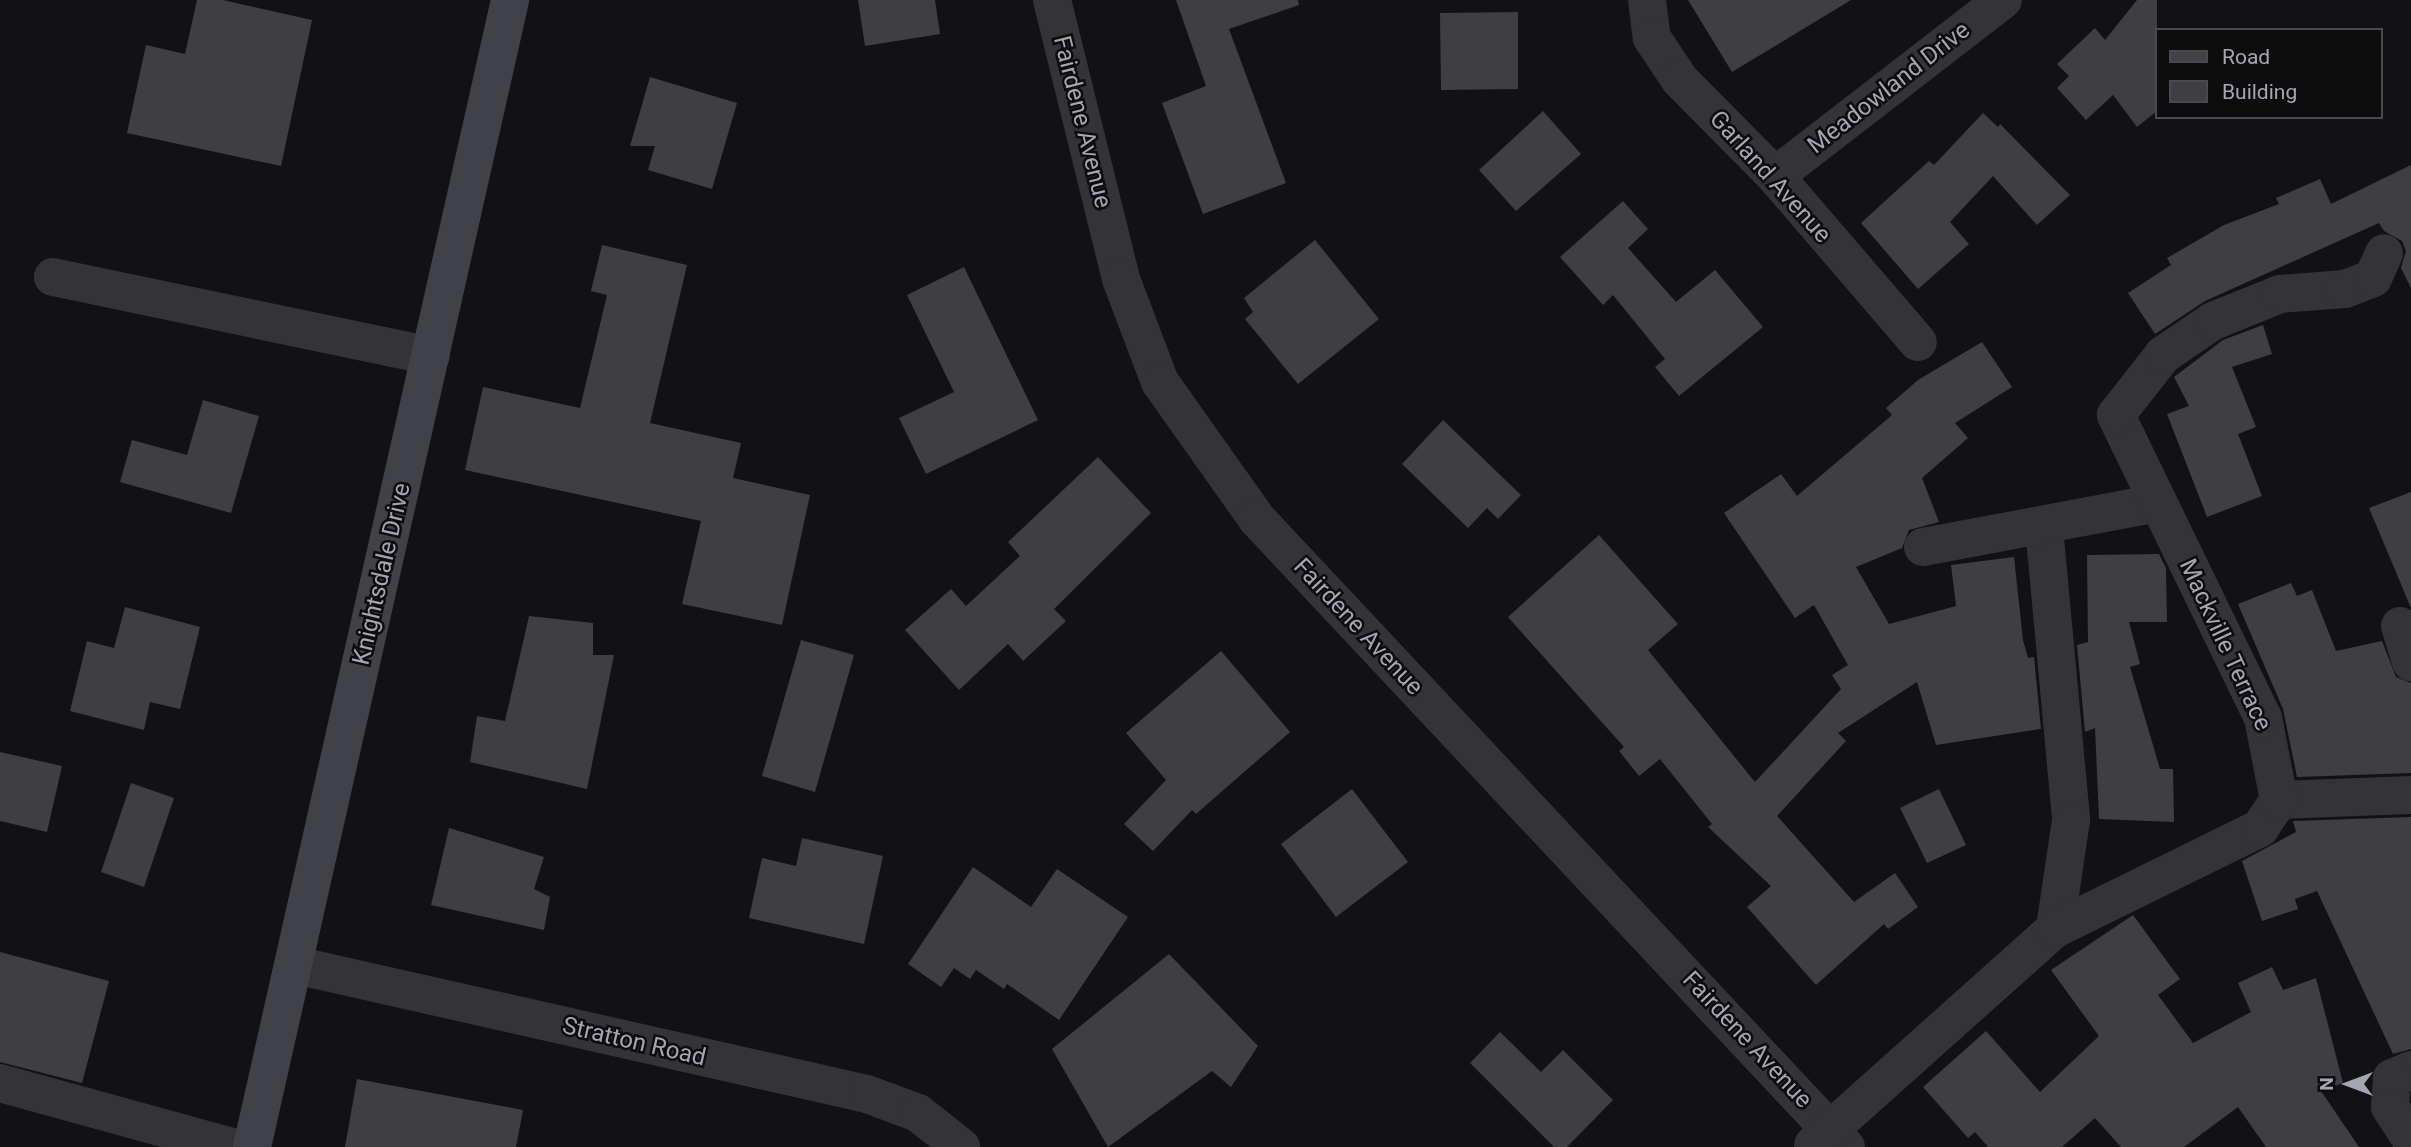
<!DOCTYPE html>
<style>
body{margin:0}
#map{position:relative;width:2411px;height:1147px;overflow:hidden;background:#121214;font-family:Roboto,sans-serif}
div>[style]{position:absolute}
[style*='--x']{left:calc(var(--x)*1px);top:calc(var(--y)*1px);width:calc(var(--w)*1px);rotate:calc(var(--a)*1deg)}
.building>*{inset:0;background:#3f3f43}
.street>*{height:38px;margin:-19px;padding:0 19px;transform-origin:19px;border-radius:19px;background:#333338}
.secondary>*{height:38px;margin:-19px;padding:0 19px;transform-origin:19px;border-radius:19px;background:#414248}
span{translate:-50% -50%;white-space:nowrap;text-align:center;line-height:1.15;-webkit-text-stroke:5px #0d0d0e;paint-order:stroke}
.street-label{font-size:24px;color:#a4a6b3}
.legend{position:absolute;left:2155px;top:28px;width:228px;height:91px;box-sizing:border-box;background:#0d0d0e;border:2px solid #494a50;margin:0;padding:9px 12px;list-style:none;font-size:21px;color:#a4a6b3}
.legend li{display:flex;align-items:center;gap:14px;height:35px}
.legend b{width:35px;border:2px solid #494a50}
.north{position:absolute;left:2313px;top:1049px;width:70px;height:70px;-webkit-text-stroke:5px #0d0d0e;paint-order:stroke;rotate:270deg;font-size:19px;font-weight:700;line-height:28px;text-align:center;color:#a4a6b3}
.north::after{content:'';display:block;margin:auto;width:24px;height:32px;background:#a4a6b3;clip-path:polygon(50% 0,100% 100%,50% 72%,0 100%)}
</style>
<div id="map">
<div class="building">
<i style="clip-path:polygon(197px 0,223px 0,312px 20px,281px 166px,127px 133px,146px 45px,185px 54px)"></i>
<i style="clip-path:polygon(858px 0,935px 0,940px 34px,865px 46px)"></i>
<i style="clip-path:polygon(1176px 0,1298px 0,1299px 5px,1229px 29px,1286px 183px,1203px 214px,1162px 103px,1206px 86px)"></i>
<i style="clip-path:polygon(1688px 0,1851px 0,1732px 72px)"></i>
<i style="clip-path:polygon(2137px 0,2157px 0,2157px 111px,2137px 127px,2113px 95px,2086px 120px,2057px 88px,2069px 76px,2057px 64px,2095px 28px,2105px 40px)"></i>
<i style="clip-path:polygon(1518px 12px,1518px 89px,1441px 90px,1440px 13px)"></i>
<i style="clip-path:polygon(650px 77px,737px 103px,712px 189px,648px 170px,655px 146px,630px 146px)"></i>
<i style="clip-path:polygon(1543px 111px,1581px 154px,1516px 211px,1479px 170px)"></i>
<i style="clip-path:polygon(1983px 113px,1998px 127px,2000px 124px,2070px 195px,2037px 225px,1993px 176px,1950px 222px,1969px 244px,1918px 289px,1861px 223px,1929px 161px,1934px 165px)"></i>
<i style="clip-path:polygon(2411px 165px,2411px 288px,2401px 268px,2406px 251px,2402px 241px,2384px 231px,2379px 223px,2205px 301px,2155px 334px,2128px 293px,2171px 265px,2167px 258px,2224px 225px,2279px 204px,2276px 198px,2320px 179px,2331px 204px)"></i>
<i style="clip-path:polygon(1623px 201px,1648px 229px,1628px 248px,1676px 302px,1715px 270px,1763px 327px,1679px 396px,1655px 367px,1665px 359px,1613px 295px,1603px 305px,1560px 257px)"></i>
<i style="clip-path:polygon(1315px 240px,1379px 319px,1298px 384px,1245px 319px,1253px 312px,1244px 298px)"></i>
<i style="clip-path:polygon(602px 245px,687px 265px,650px 423px,741px 443px,733px 478px,810px 495px,782px 625px,682px 604px,701px 521px,465px 470px,483px 387px,580px 408px,607px 295px,591px 291px)"></i>
<i style="clip-path:polygon(964px 267px,1038px 420px,926px 474px,899px 418px,954px 392px,907px 295px)"></i>
<i style="clip-path:polygon(2263px 325px,2272px 354px,2232px 367px,2256px 427px,2238px 434px,2262px 496px,2207px 517px,2167px 414px,2189px 406px,2174px 377px,2223px 340px)"></i>
<i style="clip-path:polygon(1982px 342px,2012px 387px,1955px 423px,1968px 438px,1922px 478px,1939px 522px,1909px 530px,1902px 548px,1856px 567px,1889px 624px,1956px 606px,1951px 565px,2014px 557px,2023px 640px,2028px 658px,2034px 657px,2041px 729px,1936px 745px,1917px 682px,1838px 733px,1846px 741px,1777px 816px,1854px 902px,1895px 873px,1918px 907px,1888px 929px,1884px 924px,1816px 985px,1747px 907px,1771px 886px,1708px 827px,1712px 824px,1660px 759px,1639px 776px,1619px 751px,1624px 747px,1508px 617px,1599px 535px,1678px 624px,1648px 650px,1755px 782px,1841px 689px,1832px 675px,1848px 665px,1814px 605px,1795px 618px,1724px 513px,1781px 474px,1797px 496px,1892px 415px,1886px 408px,1918px 380px)"></i>
<i style="clip-path:polygon(203px 400px,259px 416px,231px 513px,120px 482px,132px 440px,187px 455px)"></i>
<i style="clip-path:polygon(1443px 420px,1521px 495px,1498px 519px,1487px 508px,1468px 528px,1402px 464px)"></i>
<i style="clip-path:polygon(1098px 457px,1151px 513px,1054px 609px,1066px 621px,1023px 661px,1008px 644px,959px 690px,905px 630px,951px 589px,966px 606px,1020px 556px,1008px 542px)"></i>
<i style="clip-path:polygon(2411px 492px,2411px 608px,2369px 508px)"></i>
<i style="clip-path:polygon(2159px 554px,2166px 568px,2167px 622px,2129px 622px,2140px 664px,2130px 667px,2160px 769px,2173px 769px,2174px 822px,2099px 819px,2095px 728px,2085px 732px,2077px 645px,2088px 642px,2087px 555px)"></i>
<i style="clip-path:polygon(2291px 583px,2297px 596px,2312px 590px,2336px 651px,2382px 641px,2396px 677px,2411px 683px,2411px 773px,2297px 777px,2283px 709px,2238px 604px)"></i>
<i style="clip-path:polygon(125px 607px,200px 627px,180px 709px,150px 702px,144px 730px,70px 711px,87px 641px,114px 648px)"></i>
<i style="clip-path:polygon(529px 616px,593px 623px,593px 655px,614px 655px,587px 789px,470px 762px,477px 716px,505px 721px)"></i>
<i style="clip-path:polygon(801px 640px,854px 655px,815px 792px,762px 776px)"></i>
<i style="clip-path:polygon(1221px 651px,1290px 732px,1196px 814px,1192px 810px,1153px 851px,1124px 824px,1166px 780px,1126px 733px)"></i>
<i style="clip-path:polygon(0 752px,62px 766px,47px 832px,0 821px)"></i>
<i style="clip-path:polygon(131px 783px,174px 798px,144px 887px,101px 872px)"></i>
<i style="clip-path:polygon(1352px 789px,1408px 862px,1336px 917px,1281px 844px)"></i>
<i style="clip-path:polygon(1939px 789px,1966px 845px,1927px 863px,1900px 808px)"></i>
<i style="clip-path:polygon(2411px 817px,2411px 1049px,2393px 1054px,2317px 891px,2295px 899px,2298px 909px,2262px 921px,2242px 861px,2296px 832px,2293px 821px)"></i>
<i style="clip-path:polygon(449px 828px,544px 857px,534px 889px,550px 897px,544px 930px,431px 905px)"></i>
<i style="clip-path:polygon(802px 838px,883px 856px,864px 944px,749px 918px,762px 858px,796px 866px)"></i>
<i style="clip-path:polygon(973px 867px,1031px 907px,1057px 869px,1128px 917px,1059px 1020px,1007px 984px,1004px 989px,976px 970px,970px 979px,954px 968px,941px 987px,908px 964px)"></i>
<i style="clip-path:polygon(2133px 915px,2180px 979px,2158px 995px,2193px 1043px,2251px 1012px,2238px 983px,2272px 967px,2283px 990px,2316px 978px,2343px 1083px,2321px 1091px,2359px 1147px,2266px 1147px,2238px 1107px,2184px 1147px,2121px 1147px,2095px 1118px,2062px 1147px,1988px 1147px,1975px 1132px,1968px 1138px,1923px 1087px,1986px 1031px,2040px 1092px,2099px 1036px,2051px 970px)"></i>
<i style="clip-path:polygon(0 952px,109px 981px,82px 1083px,0 1062px)"></i>
<i style="clip-path:polygon(1169px 954px,1258px 1046px,1231px 1087px,1212px 1071px,1108px 1147px,1052px 1049px)"></i>
<i style="clip-path:polygon(1500px 1032px,1541px 1072px,1563px 1050px,1613px 1100px,1567px 1147px,1554px 1147px,1470px 1063px)"></i>
<i style="clip-path:polygon(357px 1079px,523px 1110px,516px 1147px,345px 1147px)"></i>
</div>
<div class="street">
<i style="--x:1052;--y:0;--w:287;--a:76.1"></i>
<i style="--x:1121;--y:279;--w:110;--a:69.3"></i>
<i style="--x:1160;--y:382;--w:168;--a:54.7"></i>
<i style="--x:1257;--y:519;--w:861;--a:46.84"></i>
<i style="--x:1647;--y:0;--w:38;--a:83"></i>
<i style="--x:1652;--y:38;--w:50;--a:56.3"></i>
<i style="--x:1680;--y:80;--w:135;--a:45.3"></i>
<i style="--x:1775;--y:176;--w:219;--a:49.3"></i>
<i style="--x:1775;--y:176;--w:288;--a:-37.7"></i>
<i style="--x:53;--y:277;--w:386;--a:11.8"></i>
<i style="--x:2044;--y:527;--w:294;--a:84.7"></i>
<i style="--x:2071;--y:820;--w:110;--a:98.4"></i>
<i style="--x:1923;--y:547;--w:239;--a:-10.6"></i>
<i style="--x:2400;--y:626;--w:38;--a:73"></i>
<i style="--x:2279;--y:800;--w:132;--a:-2.2"></i>
<i style="--x:295;--y:965;--w:586;--a:12.71"></i>
<i style="--x:867;--y:1094;--w:54;--a:20.4"></i>
<i style="--x:918;--y:1113;--w:55;--a:38.3"></i>
<i style="--x:2411;--y:1070;--w:21;--a:157"></i>
<i style="--x:2392;--y:1078;--w:29;--a:94"></i>
<i style="--x:2390;--y:1107;--w:38;--a:57"></i>
<i style="--x:0;--y:1083;--w:241;--a:15.4"></i>
<i style="--x:1813;--y:1145;--w:324;--a:-41.8"></i>
<i style="--x:2055;--y:929;--w:229;--a:-26.2"></i>
<i style="--x:2260;--y:828;--w:34;--a:-56"></i>
<i style="--x:2279;--y:800;--w:84;--a:-101"></i>
<i style="--x:2263;--y:718;--w:337;--a:-115.9"></i>
<i style="--x:2116;--y:415;--w:76;--a:-51.9"></i>
<i style="--x:2163;--y:355;--w:60;--a:-34.2"></i>
<i style="--x:2213;--y:321;--w:72;--a:-21.9"></i>
<i style="--x:2280;--y:294;--w:65;--a:-4.4"></i>
<i style="--x:2345;--y:289;--w:30;--a:-21"></i>
<i style="--x:2373;--y:278;--w:27;--a:-66"></i>
</div>
<div class="secondary">
<i style="--x:252;--y:1147;--w:1176;--a:-77.32"></i>
</div>
<div class="street-label">
<span style="left:1889px;top:88px;rotate:-38deg">Meadowland Drive</span>
<span style="left:1082px;top:122px;rotate:76deg">Fairdene Avenue</span>
<span style="left:1770px;top:177px;rotate:48deg">Garland Avenue</span>
<span style="left:382px;top:574px;rotate:-77deg">Knightsdale Drive</span>
<span style="left:1358px;top:627px;rotate:47deg">Fairdene Avenue</span>
<span style="left:2225px;top:645px;rotate:65deg">Mackville Terrace</span>
<span style="left:1747px;top:1040px;rotate:47deg">Fairdene Avenue</span>
<span style="left:634px;top:1042px;rotate:13deg">Stratton Road</span>
</div>
<ul class="legend">
<li><b style="height:9px;background:#414248"></b>Road</li>
<li><b style="height:19px;background:#3f3f43"></b>Building</li>
</ul>
<div class="north">N</div>
</div>
